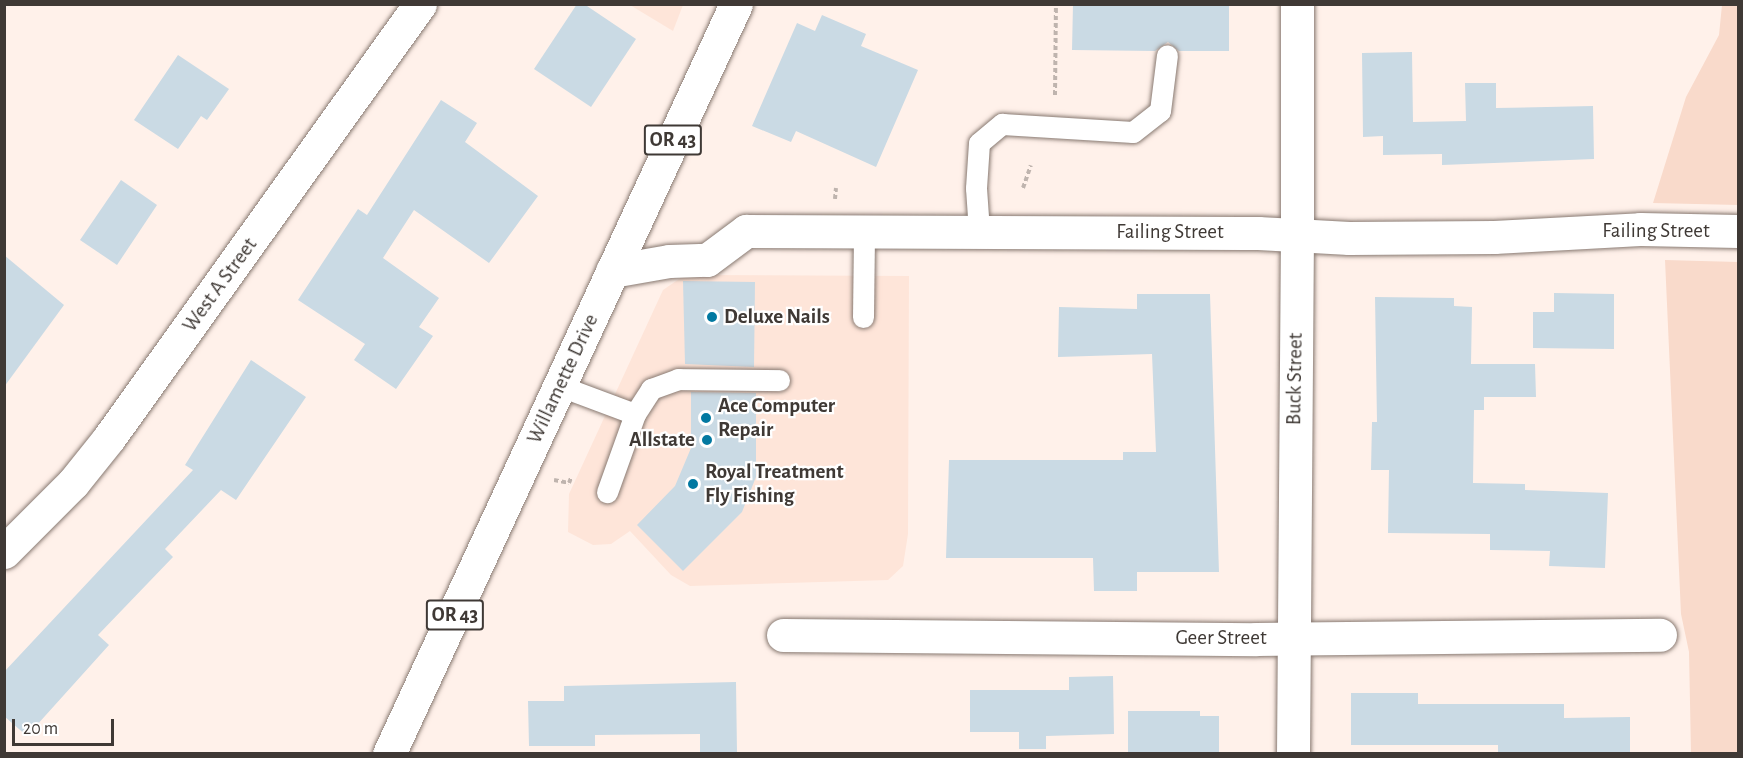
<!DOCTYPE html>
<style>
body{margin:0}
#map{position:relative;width:1743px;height:758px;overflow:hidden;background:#fff1ea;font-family:"Alegreya Sans",sans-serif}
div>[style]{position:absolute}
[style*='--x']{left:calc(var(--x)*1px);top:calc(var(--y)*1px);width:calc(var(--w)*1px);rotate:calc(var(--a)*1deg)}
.built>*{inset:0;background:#fee5d9}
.green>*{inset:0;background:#f9dacb}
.building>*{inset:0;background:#cadae4}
.path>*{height:4px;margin-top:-2px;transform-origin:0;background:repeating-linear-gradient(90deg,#bfb4ae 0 4.5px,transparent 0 7.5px)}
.roads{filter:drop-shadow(0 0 2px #887971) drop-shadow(0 0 2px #887971)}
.service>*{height:21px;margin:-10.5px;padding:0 10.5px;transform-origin:10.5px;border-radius:10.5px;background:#fff}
.minor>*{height:33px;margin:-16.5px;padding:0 16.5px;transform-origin:16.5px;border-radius:16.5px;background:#fff}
.tertiary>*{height:33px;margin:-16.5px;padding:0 16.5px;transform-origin:16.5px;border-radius:16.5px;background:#fff}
.primary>*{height:33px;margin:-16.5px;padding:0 16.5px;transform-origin:16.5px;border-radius:16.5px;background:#fff}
.dots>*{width:16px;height:16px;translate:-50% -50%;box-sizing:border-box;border:3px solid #fff;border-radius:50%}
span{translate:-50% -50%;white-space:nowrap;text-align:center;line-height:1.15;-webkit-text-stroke:4.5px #fff;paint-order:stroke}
.shield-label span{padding:2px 4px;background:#fff;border:2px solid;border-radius:4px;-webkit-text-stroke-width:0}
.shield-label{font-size:20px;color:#3f3935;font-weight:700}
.street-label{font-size:21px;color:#3f3935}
.poi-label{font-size:21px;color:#3f3935;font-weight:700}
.left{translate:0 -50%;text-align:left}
.right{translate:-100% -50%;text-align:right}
.frame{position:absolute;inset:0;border:6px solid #3f3935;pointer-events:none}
.scale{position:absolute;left:12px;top:719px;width:102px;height:27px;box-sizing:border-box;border:3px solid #3f3935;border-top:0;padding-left:8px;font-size:18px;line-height:21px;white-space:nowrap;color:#3f3935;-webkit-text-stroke:4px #fff;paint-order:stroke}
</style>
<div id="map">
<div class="built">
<i style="clip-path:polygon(630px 5px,683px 5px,673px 31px)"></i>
<i style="clip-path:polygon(700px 275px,909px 276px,908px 534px,903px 566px,888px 580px,690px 586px,671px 575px,630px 531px,611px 544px,593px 545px,568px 532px,569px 494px,663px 290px,682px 277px)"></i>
</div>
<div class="green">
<i style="clip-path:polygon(1722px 5px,1738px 5px,1738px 205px,1653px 203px,1686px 97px,1719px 35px)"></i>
<i style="clip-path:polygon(1665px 260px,1738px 262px,1738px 753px,1691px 753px,1689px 652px,1681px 614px)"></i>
</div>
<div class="building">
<i style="clip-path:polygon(577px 4px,584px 4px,636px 39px,591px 107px,534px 69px)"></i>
<i style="clip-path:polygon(1073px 4px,1229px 4px,1229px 51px,1179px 51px,1168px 42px,1155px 51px,1072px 50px)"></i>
<i style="clip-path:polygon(822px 15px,866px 34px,861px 46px,918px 70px,876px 167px,796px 131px,791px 142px,752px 126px,797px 23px,815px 31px)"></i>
<i style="clip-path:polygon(1412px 52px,1413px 122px,1466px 121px,1465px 83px,1496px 83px,1496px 108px,1593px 106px,1594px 159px,1442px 165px,1442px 154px,1383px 155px,1383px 136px,1363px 137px,1362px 53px)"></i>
<i style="clip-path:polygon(178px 55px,229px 89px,207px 120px,201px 116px,178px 149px,134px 120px)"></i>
<i style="clip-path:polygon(441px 100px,477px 123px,465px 142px,538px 196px,489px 263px,414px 210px,383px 258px,439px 298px,419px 327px,433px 336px,396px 389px,354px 360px,365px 344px,298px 300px,358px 209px,367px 215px)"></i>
<i style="clip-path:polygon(121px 180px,157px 205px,117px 265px,80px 240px)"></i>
<i style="clip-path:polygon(4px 255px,64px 305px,4px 387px)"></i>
<i style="clip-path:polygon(683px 281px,755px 282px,754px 367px,685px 364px)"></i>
<i style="clip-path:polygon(1554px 293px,1614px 294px,1614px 349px,1533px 348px,1533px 312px,1554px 312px)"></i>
<i style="clip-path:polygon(1137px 294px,1210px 294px,1219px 572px,1137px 572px,1137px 591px,1094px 591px,1093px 558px,946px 558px,949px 460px,1123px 460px,1123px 452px,1156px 452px,1152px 354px,1058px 357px,1059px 307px,1137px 309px)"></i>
<i style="clip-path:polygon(1375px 297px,1454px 298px,1454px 306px,1472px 307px,1471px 364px,1535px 364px,1536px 397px,1484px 397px,1484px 410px,1474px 410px,1473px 483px,1525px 484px,1525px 490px,1608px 493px,1605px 568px,1549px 566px,1550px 551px,1490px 550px,1490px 534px,1388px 533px,1389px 470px,1371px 470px,1372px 422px,1377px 422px)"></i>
<i style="clip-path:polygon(251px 360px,306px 397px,236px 500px,221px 490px,165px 549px,173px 557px,98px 635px,109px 645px,27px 736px,4px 716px,4px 672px,193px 470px,185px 465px)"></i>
<i style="clip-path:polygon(691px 392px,756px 393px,756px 477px,742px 512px,683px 571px,637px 525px,675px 486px,691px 448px)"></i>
<i style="clip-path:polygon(1113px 676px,1114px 734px,1046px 736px,1046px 749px,1019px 749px,1019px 732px,970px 732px,970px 690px,1069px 690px,1069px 677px)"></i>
<i style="clip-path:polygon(736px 682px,737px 753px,700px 753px,700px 734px,595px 735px,595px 746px,529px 746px,528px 701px,564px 701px,564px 686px)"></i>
<i style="clip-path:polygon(1351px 693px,1418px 693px,1418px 704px,1564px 704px,1564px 718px,1630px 717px,1630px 753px,1498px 753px,1498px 745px,1351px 745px)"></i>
<i style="clip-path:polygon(1128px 711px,1200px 711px,1200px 716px,1219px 716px,1219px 753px,1128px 753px)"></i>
</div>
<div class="path">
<i style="--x:1055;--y:95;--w:91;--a:-89.4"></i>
<i style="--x:1023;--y:188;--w:24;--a:-71"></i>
<i style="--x:835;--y:199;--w:11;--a:-85"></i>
<i style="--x:554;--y:480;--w:15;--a:11"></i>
<i style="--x:569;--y:483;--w:5;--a:-68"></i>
</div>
<div class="roads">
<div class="service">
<i style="--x:979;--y:231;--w:43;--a:-94"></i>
<i style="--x:976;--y:188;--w:45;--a:-86.2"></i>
<i style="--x:979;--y:143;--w:30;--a:-40"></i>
<i style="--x:1002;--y:124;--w:131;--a:3.5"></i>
<i style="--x:1133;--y:132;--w:34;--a:-38"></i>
<i style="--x:1160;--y:111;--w:56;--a:-82.9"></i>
<i style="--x:863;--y:317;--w:87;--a:-89.3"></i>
<i style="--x:560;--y:386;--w:80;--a:20.5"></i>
<i style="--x:635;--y:414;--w:83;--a:109.7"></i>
<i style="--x:635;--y:414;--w:30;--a:-57"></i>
<i style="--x:651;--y:389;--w:29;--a:-20"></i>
<i style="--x:678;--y:379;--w:101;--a:0.6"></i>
</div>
<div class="minor">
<i style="--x:783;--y:635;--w:473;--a:0.5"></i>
<i style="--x:1256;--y:639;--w:404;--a:-0.6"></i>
<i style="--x:1293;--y:754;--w:520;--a:-89.56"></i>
</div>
<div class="tertiary">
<i style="--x:1297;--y:234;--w:230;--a:-90"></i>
<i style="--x:612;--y:271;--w:58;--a:-10"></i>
<i style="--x:669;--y:261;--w:38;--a:-2"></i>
<i style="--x:707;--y:260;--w:49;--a:-36.6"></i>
<i style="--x:746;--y:231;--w:512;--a:0.22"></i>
<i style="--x:1258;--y:233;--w:91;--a:3.1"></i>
<i style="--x:1349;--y:238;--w:145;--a:-0.4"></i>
<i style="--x:1494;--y:237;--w:146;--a:-3.1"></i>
<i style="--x:1640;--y:229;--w:98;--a:1.2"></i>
<i style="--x:4;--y:552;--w:98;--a:-45"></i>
<i style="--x:73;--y:483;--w:58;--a:-51.3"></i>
<i style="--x:109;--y:438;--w:534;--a:-54.38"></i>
</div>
<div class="primary">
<i style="--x:389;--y:754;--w:826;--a:-65.17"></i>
</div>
</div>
<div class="dots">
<i style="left:712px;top:317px;background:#0279a1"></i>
<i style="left:706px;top:418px;background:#0279a1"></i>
<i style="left:707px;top:440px;background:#0279a1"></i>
<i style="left:693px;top:484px;background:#0279a1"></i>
</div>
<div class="shield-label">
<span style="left:673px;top:140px">OR 43</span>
<span style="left:455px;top:615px">OR 43</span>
</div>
<div class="street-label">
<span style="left:1656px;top:231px">Failing Street</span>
<span style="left:1170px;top:232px">Failing Street</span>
<span style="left:220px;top:285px;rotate:-54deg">West A Street</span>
<span style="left:563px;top:379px;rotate:-65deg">Willamette Drive</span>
<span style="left:1295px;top:379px;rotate:-89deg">Buck Street</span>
<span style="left:1221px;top:638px">Geer Street</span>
</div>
<div class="poi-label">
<span class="left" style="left:724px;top:317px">Deluxe Nails</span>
<span class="left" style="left:718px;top:418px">Ace Computer<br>Repair</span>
<span class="right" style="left:695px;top:440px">Allstate</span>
<span class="left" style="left:705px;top:484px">Royal Treatment<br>Fly Fishing</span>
</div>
<div class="frame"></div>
<div class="scale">20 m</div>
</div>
